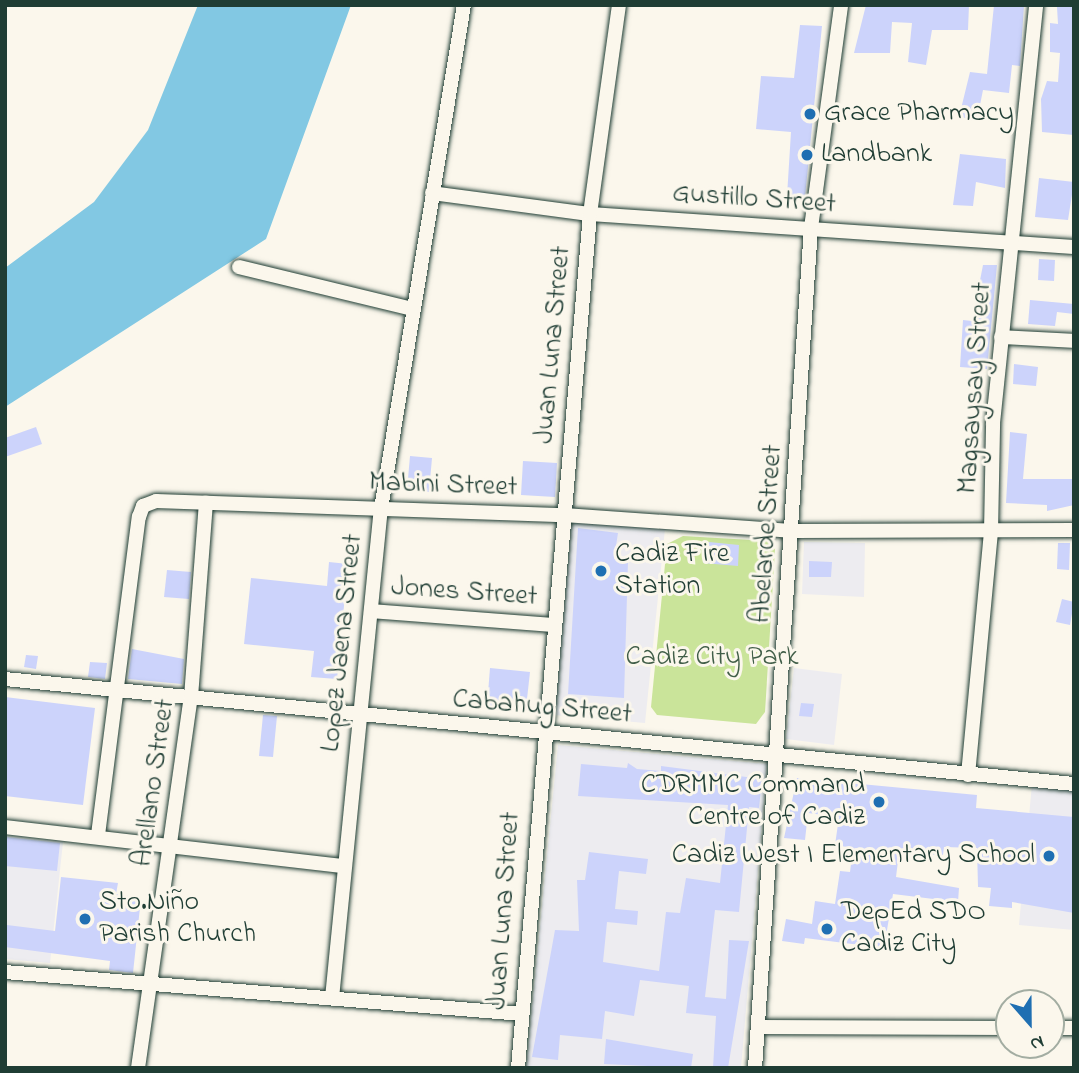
<!DOCTYPE html>
<meta charset="utf-8">
<style>
body{margin:0}
#map{position:relative;width:1079px;height:1073px;overflow:hidden;background:#fbf7ec;font-family:"Indie Flower",sans-serif}
div>[style]{position:absolute}
[style*='--x']{left:calc(var(--x)*1px);top:calc(var(--y)*1px);width:calc(var(--w)*1px);rotate:calc(var(--a)*1deg)}
.built>*{inset:0;background:#edecf0}
.green>*{inset:0;background:#cae49a}
.water>*{inset:0;background:#82c8e3}
.building>*{inset:0;background:#ccd3fb}
.roads{filter:drop-shadow(0 0 2px #1f3d34) drop-shadow(0 0 2px #1f3d34)}
.minor>*{height:14px;margin:-7px;padding:0 7px;transform-origin:7px;border-radius:7px;background:#fbf7ec}
.dots>*{width:19px;height:19px;translate:-50% -50%;box-sizing:border-box;border:4px solid #fbf7ec;border-radius:50%}
span{translate:-50% -50%;white-space:nowrap;text-align:center;line-height:1.15;-webkit-text-stroke:6px #fbf7ec;paint-order:stroke}
.poi-label{font-size:28px;color:#1f3d34}
.left{translate:0 -50%;text-align:left}
.right{translate:-100% -50%;text-align:right}
.street-label{font-size:28px;color:#1f3d34}
.park-label{font-size:28px;color:#415e48}
.frame{position:absolute;inset:0;border:7px solid #1f3d34;pointer-events:none}
.north{position:absolute;left:995px;top:989px;width:70px;height:70px;box-sizing:border-box;background:#fbf7ec;border:2px solid #a3ada2;border-radius:50%;rotate:159deg;font-size:19px;font-weight:700;line-height:28px;text-align:center;color:#1f3d34}
.north::after{content:'';display:block;margin:auto;width:24px;height:32px;background:#1f6fb2;clip-path:polygon(50% 0,100% 100%,50% 72%,0 100%)}
</style>
<div id="map">
<div class="built">
<i style="clip-path:polygon(572px 521px,665px 529px,645px 723px,555px 715px)"></i>
<i style="clip-path:polygon(804px 542px,865px 543px,864px 597px,802px 594px)"></i>
<i style="clip-path:polygon(794px 668px,842px 674px,834px 745px,786px 739px)"></i>
<i style="clip-path:polygon(558px 745px,767px 764px,741px 1068px,526px 1068px)"></i>
<i style="clip-path:polygon(1032px 784px,1074px 788px,1074px 930px,1019px 925px)"></i>
<i style="clip-path:polygon(5px 836px,63px 842px,50px 963px,5px 959px)"></i>
</div>
<div class="green">
<i style="clip-path:polygon(683px 536px,767px 541px,775px 549px,765px 712px,756px 724px,657px 715px,651px 707px,667px 544px)"></i>
</div>
<div class="water">
<i style="clip-path:polygon(198px 5px,351px 5px,266px 239px,5px 407px,5px 268px,94px 202px,148px 130px)"></i>
</div>
<div class="building">
<i style="clip-path:polygon(866px 5px,969px 5px,968px 30px,932px 30px,926px 65px,908px 62px,912px 23px,892px 22px,890px 53px,854px 53px)"></i>
<i style="clip-path:polygon(994px 5px,1024px 5px,1020px 66px,1012px 65px,1009px 93px,983px 90px,977px 120px,959px 117px,970px 72px,987px 74px)"></i>
<i style="clip-path:polygon(1074px 6px,1074px 135px,1042px 132px,1041px 99px,1047px 81px,1058px 82px,1060px 53px,1050px 52px,1050px 23px,1058px 24px,1057px 7px)"></i>
<i style="clip-path:polygon(800px 25px,822px 26px,805px 197px,787px 196px,791px 132px,756px 129px,761px 76px,794px 78px)"></i>
<i style="clip-path:polygon(960px 154px,1006px 159px,1005px 188px,976px 182px,973px 206px,953px 205px)"></i>
<i style="clip-path:polygon(1039px 178px,1074px 182px,1068px 220px,1035px 217px)"></i>
<i style="clip-path:polygon(1039px 259px,1055px 260px,1054px 281px,1038px 280px)"></i>
<i style="clip-path:polygon(983px 265px,997px 265px,987px 369px,960px 367px,963px 320px,972px 321px)"></i>
<i style="clip-path:polygon(1030px 300px,1074px 304px,1074px 314px,1057px 312px,1055px 326px,1028px 324px)"></i>
<i style="clip-path:polygon(1014px 364px,1038px 367px,1036px 386px,1013px 384px)"></i>
<i style="clip-path:polygon(36px 427px,42px 444px,5px 457px,5px 438px)"></i>
<i style="clip-path:polygon(1010px 432px,1027px 434px,1023px 479px,1074px 479px,1074px 505px,1047px 511px,1047px 505px,1006px 503px)"></i>
<i style="clip-path:polygon(410px 456px,432px 458px,429px 492px,407px 490px)"></i>
<i style="clip-path:polygon(523px 461px,557px 463px,555px 497px,521px 495px)"></i>
<i style="clip-path:polygon(578px 528px,618px 533px,614px 559px,628px 561px,624px 698px,568px 694px)"></i>
<i style="clip-path:polygon(709px 542px,739px 545px,738px 566px,703px 563px)"></i>
<i style="clip-path:polygon(1058px 543px,1070px 543px,1069px 570px,1057px 569px)"></i>
<i style="clip-path:polygon(809px 561px,832px 562px,831px 577px,809px 577px)"></i>
<i style="clip-path:polygon(329px 562px,348px 564px,337px 679px,311px 677px,314px 651px,244px 644px,251px 578px,327px 586px)"></i>
<i style="clip-path:polygon(167px 570px,191px 572px,189px 599px,164px 597px)"></i>
<i style="clip-path:polygon(1062px 599px,1074px 602px,1070px 625px,1056px 622px)"></i>
<i style="clip-path:polygon(132px 649px,184px 659px,182px 684px,128px 679px)"></i>
<i style="clip-path:polygon(26px 655px,38px 656px,36px 669px,24px 667px)"></i>
<i style="clip-path:polygon(90px 662px,107px 663px,105px 679px,88px 677px)"></i>
<i style="clip-path:polygon(490px 668px,530px 672px,526px 708px,487px 706px)"></i>
<i style="clip-path:polygon(5px 697px,95px 708px,83px 805px,5px 796px)"></i>
<i style="clip-path:polygon(801px 703px,814px 704px,812px 717px,799px 716px)"></i>
<i style="clip-path:polygon(263px 715px,277px 716px,273px 757px,259px 756px)"></i>
<i style="clip-path:polygon(628px 763px,637px 769px,661px 771px,661px 766px,762px 779px,759px 808px,749px 807px,739px 912px,715px 910px,705px 997px,726px 999px,729px 940px,749px 941px,728px 1068px,713px 1068px,716px 1016px,686px 1013px,689px 986px,640px 980px,634px 1016px,605px 1011px,602px 1039px,560px 1035px,558px 1060px,532px 1057px,555px 930px,579px 931px,577px 880px,585px 880px,589px 852px,648px 859px,646px 874px,619px 871px,615px 909px,638px 911px,637px 925px,607px 922px,603px 962px,659px 971px,666px 912px,680px 913px,686px 878px,720px 883px,728px 805px,578px 796px,581px 764px,627px 768px)"></i>
<i style="clip-path:polygon(797px 778px,977px 795px,976px 808px,1074px 817px,1074px 913px,1012px 902px,1012px 908px,989px 906px,991px 888px,978px 887px,977px 848px,944px 847px,943px 855px,899px 853px,896px 877px,959px 888px,958px 902px,893px 894px,884px 948px,805px 938px,804px 944px,782px 941px,786px 919px,812px 924px,815px 901px,835px 904px,840px 871px,850px 872px,853px 848px,835px 845px,839px 817px,808px 813px,805px 840px,784px 838px)"></i>
<i style="clip-path:polygon(5px 837px,60px 843px,57px 871px,5px 866px)"></i>
<i style="clip-path:polygon(61px 877px,118px 883px,116px 894px,141px 898px,133px 973px,109px 970px,110px 961px,5px 947px,7px 925px,55px 931px)"></i>
<i style="clip-path:polygon(606px 1039px,693px 1054px,691px 1068px,604px 1064px)"></i>
</div>
<div class="roads">
<div class="minor">
<i style="--x:432;--y:193;--w:159;--a:7.6"></i>
<i style="--x:590;--y:214;--w:485;--a:3.9"></i>
<i style="--x:239;--y:267;--w:179;--a:13.6"></i>
<i style="--x:1001;--y:337;--w:73;--a:3.1"></i>
<i style="--x:371;--y:611;--w:182;--a:4.4"></i>
<i style="--x:5;--y:679;--w:1074;--a:5.61"></i>
<i style="--x:968;--y:775;--w:244;--a:-84.6"></i>
<i style="--x:991;--y:532;--w:109;--a:-88.9"></i>
<i style="--x:993;--y:423;--w:420;--a:-84.1"></i>
<i style="--x:5;--y:827;--w:341;--a:6.6"></i>
<i style="--x:98;--y:835;--w:321;--a:-82.7"></i>
<i style="--x:139;--y:517;--w:12;--a:-70"></i>
<i style="--x:143;--y:506;--w:14;--a:-21"></i>
<i style="--x:156;--y:501;--w:408;--a:2"></i>
<i style="--x:564;--y:515;--w:231;--a:4"></i>
<i style="--x:794;--y:531;--w:280;--a:-0.2"></i>
<i style="--x:5;--y:972;--w:519;--a:4.64"></i>
<i style="--x:332;--y:998;--w:491;--a:-84.3"></i>
<i style="--x:381;--y:509;--w:511;--a:-80.65"></i>
<i style="--x:758;--y:1027;--w:251;--a:0.2"></i>
<i style="--x:1051;--y:1028;--w:23;--a:0"></i>
<i style="--x:138;--y:1068;--w:375;--a:-81.9"></i>
<i style="--x:191;--y:697;--w:195;--a:-85.6"></i>
<i style="--x:518;--y:1068;--w:857;--a:-85.18"></i>
<i style="--x:590;--y:214;--w:211;--a:-82.1"></i>
<i style="--x:755;--y:1068;--w:842;--a:-86.19"></i>
<i style="--x:811;--y:228;--w:225;--a:-82.3"></i>
</div>
</div>
<div class="dots">
<i style="left:810px;top:114px;background:#1f6fb2"></i>
<i style="left:807px;top:155px;background:#1f6fb2"></i>
<i style="left:601px;top:571px;background:#1f6fb2"></i>
<i style="left:879px;top:802px;background:#1f6fb2"></i>
<i style="left:1049px;top:856px;background:#1f6fb2"></i>
<i style="left:85px;top:919px;background:#1f6fb2"></i>
<i style="left:827px;top:929px;background:#1f6fb2"></i>
</div>
<div class="poi-label">
<span class="left" style="left:824px;top:114px">Grace Pharmacy</span>
<span class="left" style="left:821px;top:155px">Landbank</span>
<span class="left" style="left:615px;top:571px">Cadiz Fire<br>Station</span>
<span class="right" style="left:865px;top:802px">CDRMMC Command<br>Centre of Cadiz</span>
<span class="right" style="left:1035px;top:856px">Cadiz West I Elementary School</span>
<span class="left" style="left:99px;top:919px">Sto.Niño<br>Parish Church</span>
<span class="left" style="left:841px;top:929px">DepEd SDO<br>Cadiz City</span>
</div>
<div class="street-label">
<span style="left:754px;top:200px;rotate:4deg">Gustillo Street</span>
<span style="left:554px;top:345px;rotate:-85deg">Juan Luna Street</span>
<span style="left:976px;top:388px;rotate:-86deg">Magsaysay Street</span>
<span style="left:443px;top:486px;rotate:2deg">Mabini Street</span>
<span style="left:768px;top:534px;rotate:-86deg">Abelarde Street</span>
<span style="left:464px;top:593px;rotate:4deg">Jones Street</span>
<span style="left:343px;top:643px;rotate:-84deg">Lopez Jaena Street</span>
<span style="left:542px;top:708px;rotate:5deg">Cabahug Street</span>
<span style="left:155px;top:783px;rotate:-82deg">Arellano Street</span>
<span style="left:505px;top:911px;rotate:-86deg">Juan Luna Street</span>
</div>
<div class="park-label">
<span style="left:712px;top:658px">Cadiz City Park</span>
</div>
<div class="frame"></div>
<div class="north">N</div>
</div>
